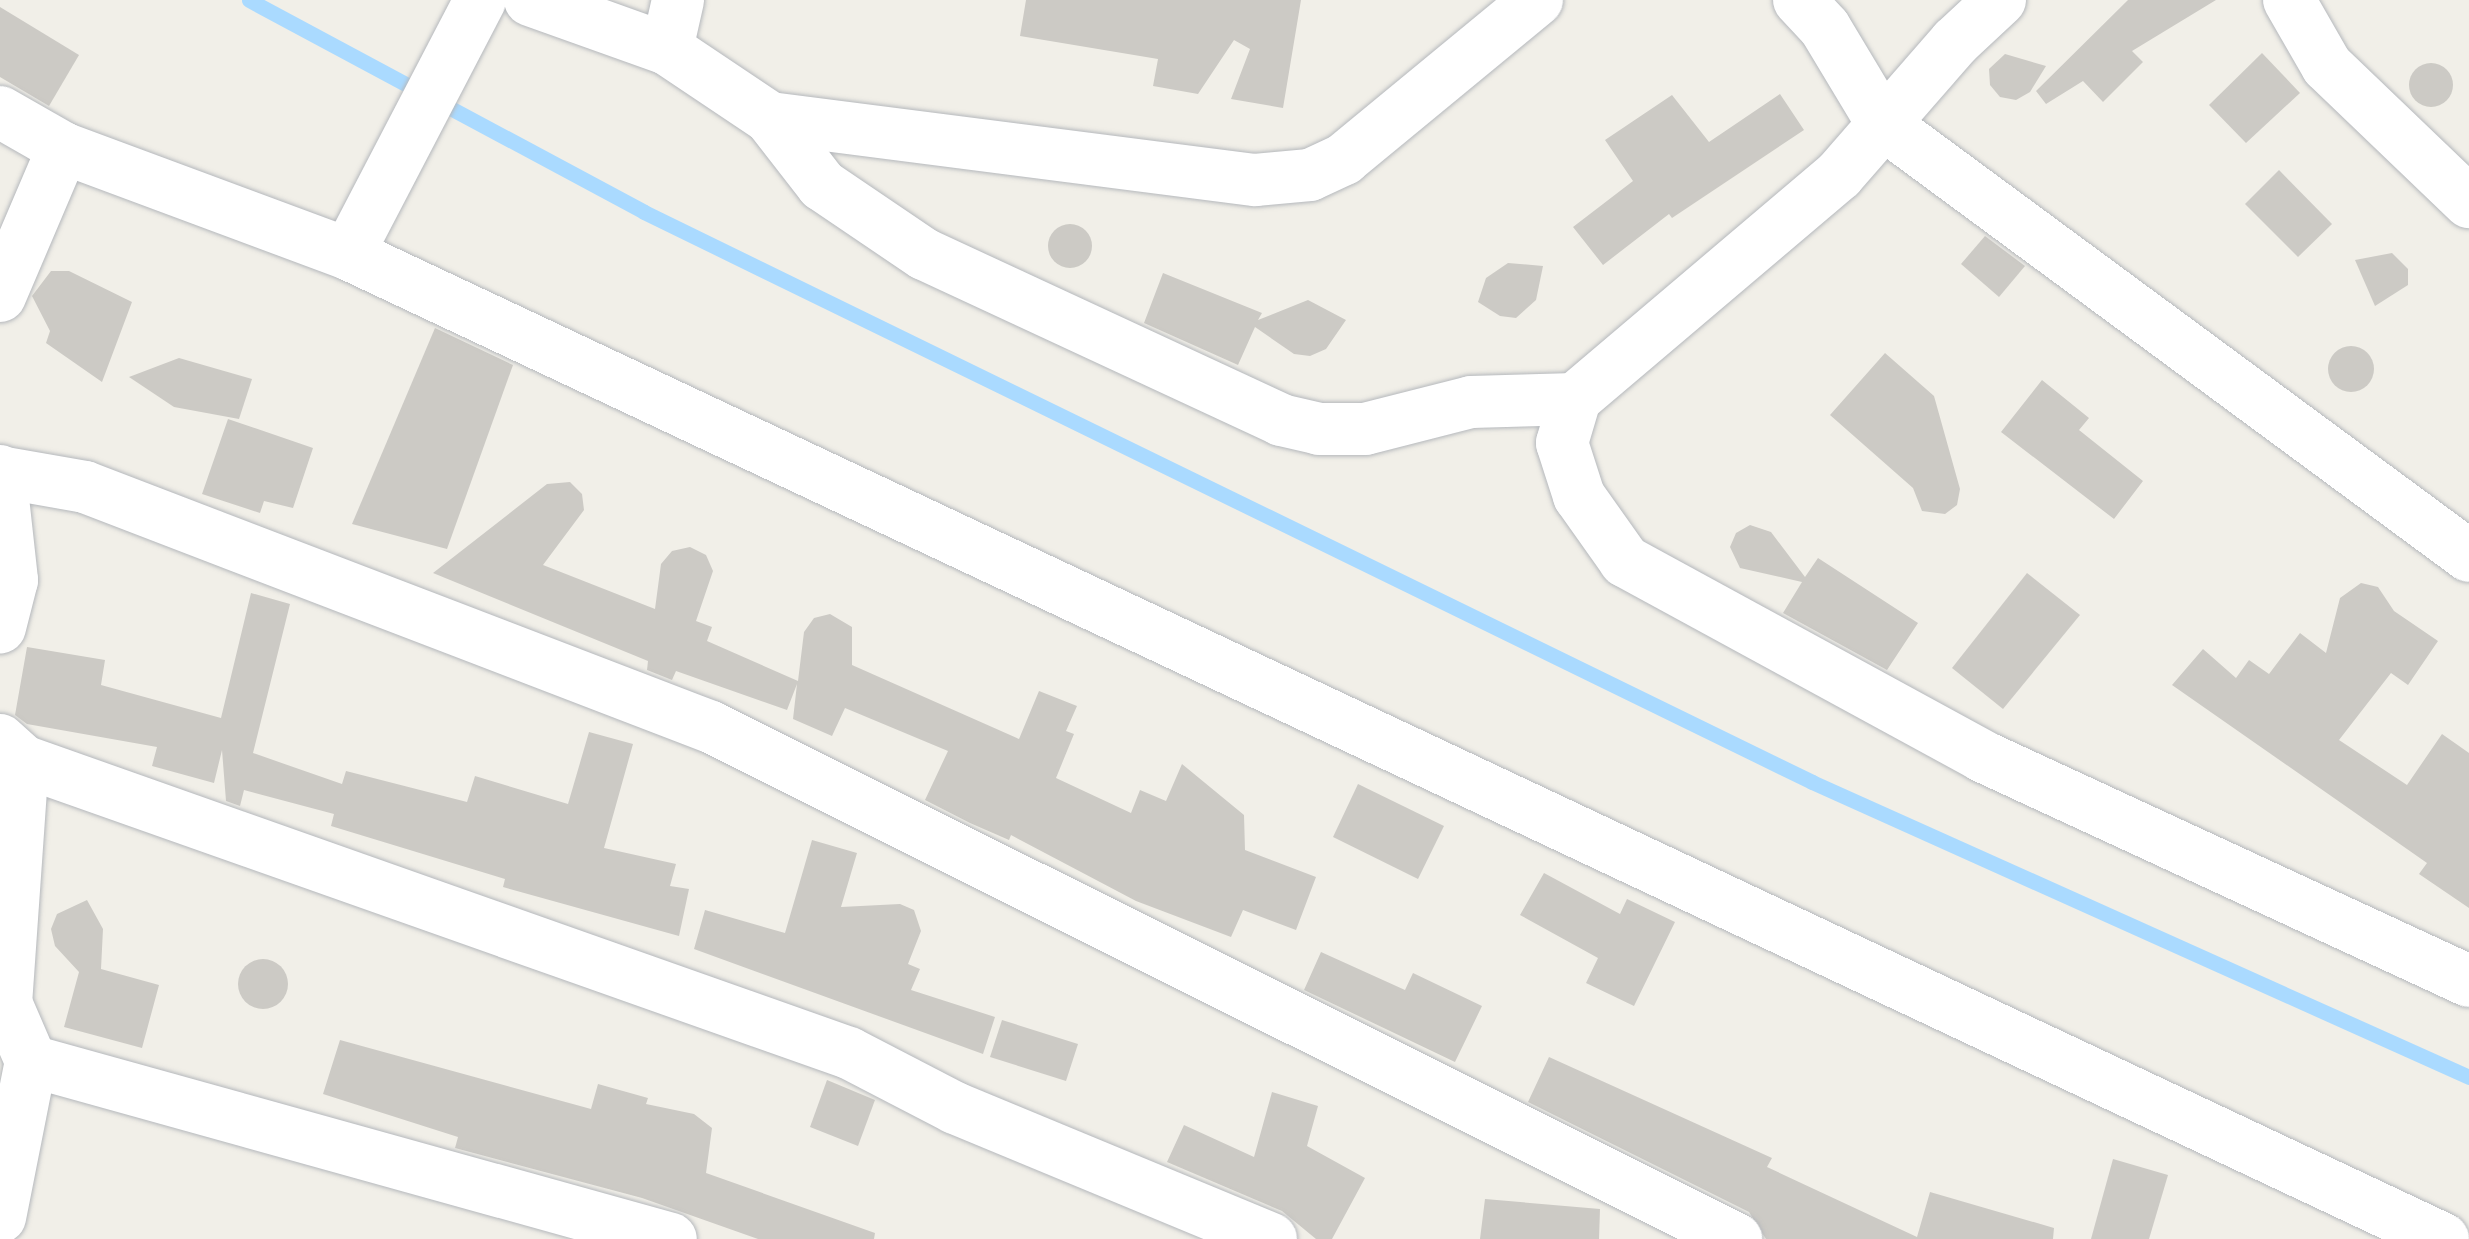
<!DOCTYPE html>
<style>
body{margin:0}
#map{position:relative;width:2469px;height:1239px;overflow:hidden;background:#f1efe8;font-family:Raleway,sans-serif}
div>[style]{position:absolute}
[style*='--x']{left:calc(var(--x)*1px);top:calc(var(--y)*1px);width:calc(var(--w)*1px);rotate:calc(var(--a)*1deg)}
.stream>*{height:15px;margin:-7.5px;padding:0 7.5px;transform-origin:7.5px;border-radius:7.5px;background:#aadaff}
.building>*{inset:0;background:#cccac5}
.round{border-radius:50%}
.roads{filter:drop-shadow(0 0 2px #b5b8bc) drop-shadow(0 0 2px #b5b8bc)}
.minor>*{height:52px;margin:-26px;padding:0 26px;transform-origin:26px;border-radius:26px;background:#fff}
span{translate:-50% -50%;white-space:nowrap;text-align:center;line-height:1.15;-webkit-text-stroke:8px #fff;paint-order:stroke}
</style>
<div id="map">
<div class="stream">
<i style="--x:249;--y:0;--w:448;--a:28.2"></i>
<i style="--x:644;--y:212;--w:1300;--a:26.01"></i>
<i style="--x:1812;--y:782;--w:720;--a:24.18"></i>
</div>
<div class="building">
<i style="clip-path:polygon(1026px 0,1301px 0,1283px 108px,1231px 99px,1250px 49px,1234px 40px,1198px 94px,1153px 86px,1158px 59px,1020px 36px)"></i>
<i style="clip-path:polygon(2128px 0,2216px 0,2132px 51px,2143px 62px,2103px 102px,2083px 81px,2046px 104px,2036px 91px)"></i>
<i style="clip-path:polygon(0 7px,79px 55px,49px 106px,0 77px)"></i>
<i style="clip-path:polygon(2262px 53px,2300px 93px,2246px 143px,2209px 105px)"></i>
<i style="clip-path:polygon(2005px 54px,2046px 66px,2030px 92px,2016px 100px,2000px 97px,1990px 85px,1989px 69px)"></i>
<i class="round" style="left:2409px;top:63px;width:44px;height:44px"></i>
<i style="clip-path:polygon(1780px 94px,1804px 130px,1672px 218px,1669px 214px,1603px 265px,1573px 227px,1633px 181px,1605px 140px,1672px 95px,1709px 142px)"></i>
<i style="clip-path:polygon(2279px 170px,2332px 224px,2298px 257px,2245px 204px)"></i>
<i class="round" style="left:1048px;top:224px;width:44px;height:44px"></i>
<i style="clip-path:polygon(1985px 236px,2025px 266px,1999px 297px,1961px 264px)"></i>
<i style="clip-path:polygon(2392px 253px,2408px 269px,2408px 285px,2375px 306px,2355px 260px)"></i>
<i style="clip-path:polygon(1508px 263px,1543px 266px,1536px 300px,1516px 318px,1500px 316px,1478px 302px,1486px 278px)"></i>
<i style="clip-path:polygon(51px 271px,69px 271px,132px 302px,102px 382px,46px 343px,50px 331px,32px 296px)"></i>
<i style="clip-path:polygon(1163px 273px,1262px 313px,1258px 320px,1308px 300px,1346px 320px,1326px 349px,1310px 356px,1294px 354px,1255px 327px,1238px 365px,1144px 323px)"></i>
<i style="clip-path:polygon(435px 328px,513px 365px,447px 549px,352px 524px)"></i>
<i class="round" style="left:2328px;top:346px;width:46px;height:46px"></i>
<i style="clip-path:polygon(1885px 353px,1934px 396px,1960px 489px,1957px 505px,1945px 514px,1922px 511px,1913px 488px,1830px 415px)"></i>
<i style="clip-path:polygon(179px 358px,252px 379px,239px 419px,174px 407px,129px 377px)"></i>
<i style="clip-path:polygon(2042px 380px,2089px 418px,2079px 430px,2143px 481px,2114px 519px,2001px 432px)"></i>
<i style="clip-path:polygon(228px 419px,313px 448px,293px 508px,264px 501px,260px 513px,202px 494px)"></i>
<i style="clip-path:polygon(570px 482px,582px 494px,584px 510px,543px 565px,655px 609px,661px 564px,672px 551px,690px 547px,706px 555px,713px 571px,696px 621px,712px 627px,707px 641px,798px 681px,804px 632px,814px 618px,830px 614px,852px 627px,852px 665px,1019px 739px,1039px 691px,1077px 706px,1066px 731px,1074px 734px,1056px 778px,1131px 813px,1140px 790px,1166px 801px,1182px 764px,1244px 815px,1245px 850px,1316px 877px,1296px 930px,1243px 910px,1231px 937px,1136px 901px,1011px 835px,1009px 840px,970px 823px,925px 800px,948px 751px,845px 708px,832px 736px,793px 719px,797px 684px,787px 710px,676px 671px,672px 680px,647px 670px,648px 661px,433px 573px,547px 484px)"></i>
<i style="clip-path:polygon(1750px 525px,1771px 532px,1805px 577px,1818px 558px,1918px 623px,1887px 670px,1783px 613px,1802px 582px,1740px 568px,1730px 547px,1736px 533px)"></i>
<i style="clip-path:polygon(2027px 573px,2080px 615px,2003px 709px,1952px 668px)"></i>
<i style="clip-path:polygon(2361px 583px,2378px 587px,2394px 611px,2438px 641px,2408px 685px,2391px 673px,2339px 740px,2407px 785px,2442px 734px,2469px 753px,2469px 908px,2419px 874px,2427px 863px,2172px 685px,2203px 649px,2236px 678px,2249px 660px,2269px 674px,2300px 633px,2326px 653px,2340px 598px)"></i>
<i style="clip-path:polygon(251px 593px,290px 604px,253px 753px,342px 784px,346px 771px,467px 802px,475px 776px,568px 804px,589px 732px,633px 744px,604px 848px,676px 864px,670px 886px,689px 889px,679px 936px,503px 887px,505px 879px,331px 826px,334px 814px,244px 790px,240px 806px,226px 801px,222px 750px,214px 783px,152px 766px,157px 747px,27px 724px,15px 715px,27px 647px,105px 660px,101px 685px,221px 718px)"></i>
<i style="clip-path:polygon(1358px 784px,1444px 826px,1418px 879px,1333px 837px)"></i>
<i style="clip-path:polygon(812px 840px,857px 853px,841px 907px,900px 904px,914px 910px,921px 931px,908px 964px,920px 969px,911px 990px,995px 1017px,983px 1054px,694px 949px,705px 910px,785px 933px)"></i>
<i style="clip-path:polygon(1544px 873px,1620px 914px,1627px 899px,1675px 922px,1634px 1006px,1586px 983px,1598px 958px,1520px 915px)"></i>
<i style="clip-path:polygon(87px 900px,103px 929px,101px 969px,159px 985px,142px 1048px,64px 1027px,79px 972px,55px 946px,51px 929px,57px 914px)"></i>
<i style="clip-path:polygon(1321px 952px,1405px 990px,1413px 973px,1482px 1006px,1455px 1062px,1304px 990px)"></i>
<i class="round" style="left:238px;top:959px;width:50px;height:50px"></i>
<i style="clip-path:polygon(1002px 1020px,1078px 1044px,1066px 1081px,990px 1057px)"></i>
<i style="clip-path:polygon(340px 1040px,591px 1109px,598px 1084px,648px 1098px,646px 1104px,694px 1114px,712px 1128px,706px 1173px,875px 1233px,874px 1239px,758px 1239px,642px 1198px,455px 1148px,458px 1137px,323px 1094px)"></i>
<i style="clip-path:polygon(1549px 1057px,1772px 1158px,1767px 1167px,1917px 1237px,1930px 1192px,2054px 1228px,2053px 1239px,1766px 1239px,1749px 1212px,1528px 1102px)"></i>
<i style="clip-path:polygon(827px 1080px,875px 1100px,858px 1146px,810px 1127px)"></i>
<i style="clip-path:polygon(1272px 1092px,1318px 1106px,1307px 1146px,1365px 1178px,1332px 1239px,1316px 1239px,1282px 1211px,1167px 1162px,1184px 1125px,1254px 1157px)"></i>
<i style="clip-path:polygon(2113px 1159px,2168px 1175px,2149px 1239px,2091px 1239px)"></i>
<i style="clip-path:polygon(1485px 1199px,1600px 1209px,1599px 1239px,1480px 1239px)"></i>
</div>
<div class="roads">
<div class="minor">
<i style="--x:530;--y:0;--w:145;--a:19.7"></i>
<i style="--x:667;--y:49;--w:124;--a:33.8"></i>
<i style="--x:770;--y:118;--w:489;--a:7.3"></i>
<i style="--x:1255;--y:180;--w:55;--a:-5.2"></i>
<i style="--x:1310;--y:175;--w:38;--a:-25"></i>
<i style="--x:1344;--y:159;--w:250;--a:-39.5"></i>
<i style="--x:1799;--y:0;--w:38;--a:47"></i>
<i style="--x:1825;--y:28;--w:111;--a:59"></i>
<i style="--x:1882;--y:123;--w:729;--a:36.41"></i>
<i style="--x:2000;--y:0;--w:62;--a:137"></i>
<i style="--x:1955;--y:42;--w:176;--a:131.1"></i>
<i style="--x:1839;--y:175;--w:346;--a:139.7"></i>
<i style="--x:1575;--y:399;--w:46;--a:106.5"></i>
<i style="--x:1562;--y:443;--w:56;--a:72.2"></i>
<i style="--x:1579;--y:496;--w:80;--a:54.7"></i>
<i style="--x:1625;--y:561;--w:407;--a:28.6"></i>
<i style="--x:1982;--y:756;--w:536;--a:24.8"></i>
<i style="--x:2289;--y:0;--w:76;--a:60.1"></i>
<i style="--x:2327;--y:66;--w:197;--a:43.8"></i>
<i style="--x:667;--y:49;--w:50;--a:-77.3"></i>
<i style="--x:0;--y:112;--w:73;--a:29.7"></i>
<i style="--x:63;--y:148;--w:304;--a:20.4"></i>
<i style="--x:348;--y:254;--w:2315;--a:25.18"></i>
<i style="--x:770;--y:118;--w:85;--a:52.2"></i>
<i style="--x:822;--y:185;--w:123;--a:34.1"></i>
<i style="--x:924;--y:254;--w:394;--a:24.9"></i>
<i style="--x:1281;--y:420;--w:39;--a:13"></i>
<i style="--x:1319;--y:429;--w:46;--a:0"></i>
<i style="--x:1365;--y:429;--w:109;--a:-14.3"></i>
<i style="--x:1471;--y:402;--w:104;--a:-1.7"></i>
<i style="--x:348;--y:254;--w:286;--a:-62.5"></i>
<i style="--x:0;--y:296;--w:161;--a:-66.9"></i>
<i style="--x:0;--y:471;--w:110;--a:83.7"></i>
<i style="--x:12;--y:580;--w:49;--a:104.3"></i>
<i style="--x:0;--y:472;--w:86;--a:10"></i>
<i style="--x:85;--y:487;--w:670;--a:20.98"></i>
<i style="--x:711;--y:727;--w:1146;--a:26.54"></i>
<i style="--x:0;--y:740;--w:31;--a:42"></i>
<i style="--x:23;--y:761;--w:243;--a:94"></i>
<i style="--x:6;--y:1003;--w:63;--a:66.7"></i>
<i style="--x:31;--y:1061;--w:159;--a:101.2"></i>
<i style="--x:23;--y:761;--w:876;--a:19.47"></i>
<i style="--x:849;--y:1053;--w:119;--a:27.4"></i>
<i style="--x:955;--y:1108;--w:342;--a:22.5"></i>
<i style="--x:31;--y:1061;--w:664;--a:15.54"></i>
</div>
</div>
</div>
